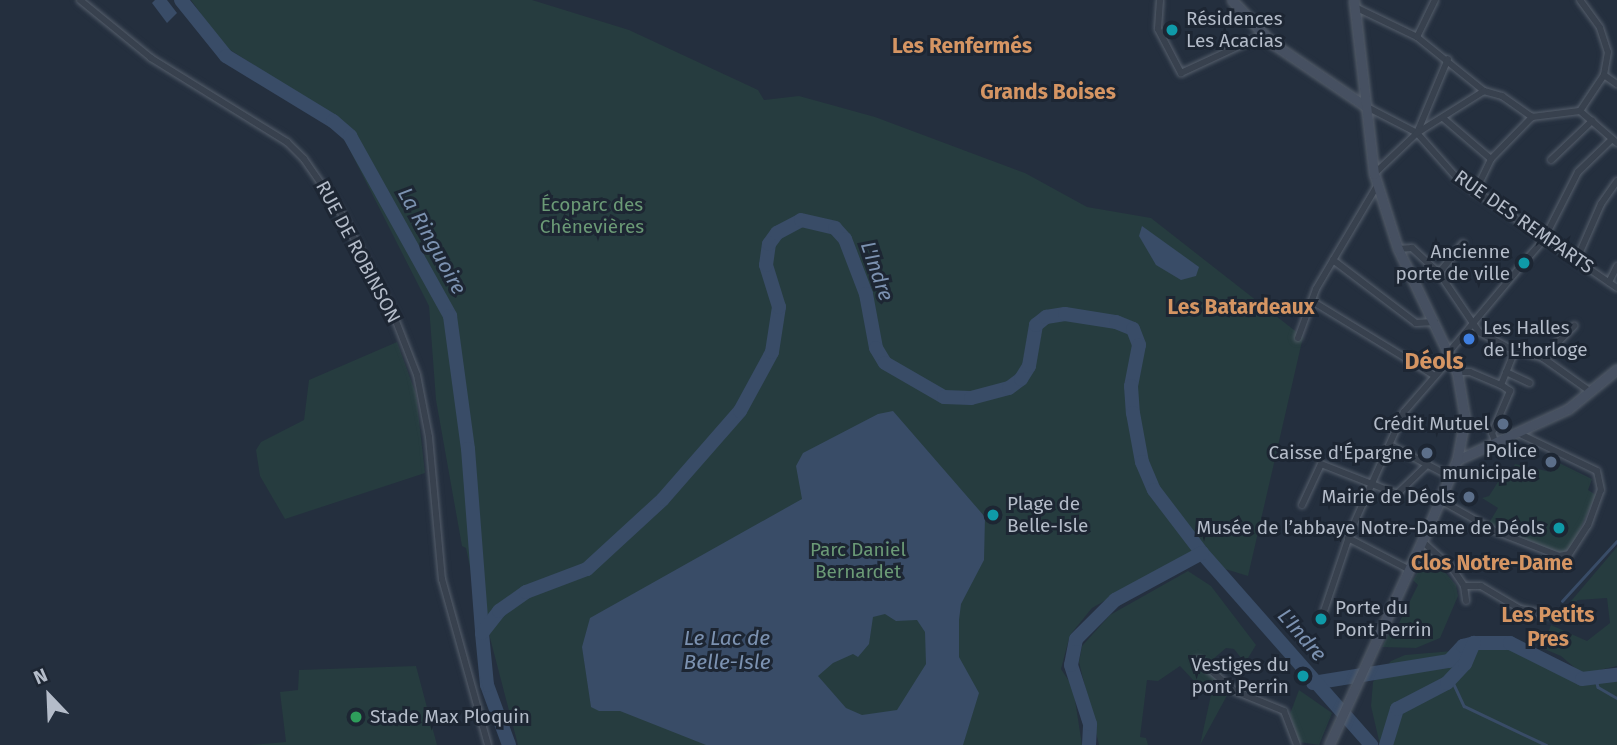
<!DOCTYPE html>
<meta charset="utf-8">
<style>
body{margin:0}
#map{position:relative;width:1617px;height:745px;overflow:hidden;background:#242f3e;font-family:"Fira Sans",sans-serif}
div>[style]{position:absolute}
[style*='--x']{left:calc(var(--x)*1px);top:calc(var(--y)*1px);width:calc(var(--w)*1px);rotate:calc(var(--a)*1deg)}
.green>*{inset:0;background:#263c3f}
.water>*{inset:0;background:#394c67}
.stream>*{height:2.5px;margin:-1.25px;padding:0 1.25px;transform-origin:1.25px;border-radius:1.25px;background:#394c67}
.river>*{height:14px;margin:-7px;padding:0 7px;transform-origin:7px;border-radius:7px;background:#394c67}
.roads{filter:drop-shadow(0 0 2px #565f6c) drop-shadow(0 0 2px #565f6c)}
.street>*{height:6px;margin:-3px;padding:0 3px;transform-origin:3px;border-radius:3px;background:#38414e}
.secondary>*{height:9px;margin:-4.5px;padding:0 4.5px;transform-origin:4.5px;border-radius:4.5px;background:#465061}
.dots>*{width:19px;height:19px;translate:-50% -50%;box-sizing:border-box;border:4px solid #1d2633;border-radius:50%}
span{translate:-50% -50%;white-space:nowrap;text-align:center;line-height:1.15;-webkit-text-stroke:6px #1d2633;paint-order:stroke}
.poi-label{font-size:19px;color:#b4bcc9}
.left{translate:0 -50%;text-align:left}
.right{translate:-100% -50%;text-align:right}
.park-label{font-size:19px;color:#6b9a76}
.street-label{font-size:19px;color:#b4bcc9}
.neighbourhood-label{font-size:21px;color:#d59563;font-weight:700}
.water-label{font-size:21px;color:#7c92b1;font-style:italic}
.quarter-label{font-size:23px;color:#d59563;font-weight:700}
.north{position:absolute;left:14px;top:661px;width:70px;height:70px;-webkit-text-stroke:5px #1d2633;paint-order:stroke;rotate:337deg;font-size:19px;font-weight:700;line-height:28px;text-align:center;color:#b4bcc9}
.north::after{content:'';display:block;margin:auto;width:24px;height:32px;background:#b4bcc9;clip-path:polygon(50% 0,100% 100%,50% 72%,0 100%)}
</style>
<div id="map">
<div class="green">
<i style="clip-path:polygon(191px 0,532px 0,629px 30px,758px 90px,764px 100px,799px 96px,875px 117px,1025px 173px,1087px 207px,1151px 218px,1303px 337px,1248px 576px,1183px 556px,1092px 608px,1070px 635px,1061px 669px,1073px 687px,1082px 745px,518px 745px,489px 634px,482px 625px,466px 548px,462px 546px,436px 400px,429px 306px,332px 115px,224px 46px)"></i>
<i style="clip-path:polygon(397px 342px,416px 394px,425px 473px,285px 519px,260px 476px,256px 450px,261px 442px,304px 420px,309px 380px)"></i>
<i style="clip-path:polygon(1559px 463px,1592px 479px,1588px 490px,1596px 495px,1572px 546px,1563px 553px,1553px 551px,1489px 523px,1498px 508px,1482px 498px,1489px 496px,1505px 471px,1510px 473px,1515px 464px,1551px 472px)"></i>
<i style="clip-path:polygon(1617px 547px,1617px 666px,1582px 674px,1561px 656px,1542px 648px,1551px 625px,1587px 641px,1610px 623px,1607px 598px,1578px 600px,1560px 614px)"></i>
<i style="clip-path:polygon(1429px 554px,1456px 585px,1458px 596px,1440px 638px,1416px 648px,1382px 647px,1388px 635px,1394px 633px,1418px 585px,1413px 580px)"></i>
<i style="clip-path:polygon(1188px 571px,1211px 586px,1256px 645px,1245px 663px,1234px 649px,1226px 648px,1212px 660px,1204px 668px,1218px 681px,1214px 686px,1195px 682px,1180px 666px,1158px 681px,1147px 680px,1140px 737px,1146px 738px,1148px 745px,1099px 745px,1079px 662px,1082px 646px,1110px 615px)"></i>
<i style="clip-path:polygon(1524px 645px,1581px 682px,1617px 672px,1617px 745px,1380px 745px,1371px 706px,1373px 682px,1391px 661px,1405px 655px)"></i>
<i style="clip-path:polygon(416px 666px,437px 745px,250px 745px,286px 742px,280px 692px,298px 690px,299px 670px)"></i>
<i style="clip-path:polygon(1226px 687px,1230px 690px,1200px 745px,1211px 695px)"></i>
<i style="clip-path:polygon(1299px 690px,1332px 713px,1319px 745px,1299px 742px,1290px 714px)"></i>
</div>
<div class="water">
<i style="clip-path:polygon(155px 0,167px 0,177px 13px,167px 23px,152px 3px)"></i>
<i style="clip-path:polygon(1142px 226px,1199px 267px,1196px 276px,1181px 280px,1156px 265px,1139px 236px)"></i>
<i style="clip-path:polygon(evenodd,893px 411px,985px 517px,984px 560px,961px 604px,959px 620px,959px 657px,979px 693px,963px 745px,706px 745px,620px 711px,599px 711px,591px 707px,582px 647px,590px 618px,802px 499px,796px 466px,803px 453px,878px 414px,893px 411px,885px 614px,896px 621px,917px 620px,925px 632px,926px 664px,897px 710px,862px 715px,846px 708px,818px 676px,833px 663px,853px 654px,858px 657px,869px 644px,873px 617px,885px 614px)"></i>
</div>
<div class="stream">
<i style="--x:1562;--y:601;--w:81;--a:-47.5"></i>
<i style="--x:1451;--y:678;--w:31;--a:65"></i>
<i style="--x:1464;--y:706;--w:91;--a:25.4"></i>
<i style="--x:1596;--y:679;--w:8;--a:76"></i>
<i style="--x:1598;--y:687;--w:22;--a:30"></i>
</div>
<div class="river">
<i style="--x:181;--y:0;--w:72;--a:51.2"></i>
<i style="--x:226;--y:56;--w:125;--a:31.3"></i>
<i style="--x:333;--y:121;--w:23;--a:41"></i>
<i style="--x:350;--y:136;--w:206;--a:60.9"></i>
<i style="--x:450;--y:316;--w:134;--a:82.3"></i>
<i style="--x:468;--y:449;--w:185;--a:85.6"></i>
<i style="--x:1313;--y:683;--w:138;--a:-9.2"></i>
<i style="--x:1449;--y:661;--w:21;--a:-47"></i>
<i style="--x:1463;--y:646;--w:11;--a:-15"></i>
<i style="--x:1474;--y:643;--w:36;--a:0"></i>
<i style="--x:1510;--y:643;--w:80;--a:26.6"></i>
<i style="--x:1582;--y:679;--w:35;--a:-7"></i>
<i style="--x:509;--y:745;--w:64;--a:-110.1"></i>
<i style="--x:487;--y:685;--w:52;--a:-95.5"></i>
<i style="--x:482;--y:633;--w:28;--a:-52"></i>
<i style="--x:499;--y:611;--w:33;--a:-35"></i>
<i style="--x:526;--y:592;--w:65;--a:-20.7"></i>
<i style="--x:587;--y:569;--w:103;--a:-42.6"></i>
<i style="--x:663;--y:499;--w:117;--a:-48.8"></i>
<i style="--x:740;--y:411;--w:67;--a:-61.5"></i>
<i style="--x:772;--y:352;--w:46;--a:-81.2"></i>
<i style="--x:779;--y:307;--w:44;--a:-107.2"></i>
<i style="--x:766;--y:265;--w:21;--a:-82"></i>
<i style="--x:769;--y:244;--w:14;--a:-54"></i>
<i style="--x:777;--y:233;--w:27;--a:-28"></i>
<i style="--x:801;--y:220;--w:35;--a:13"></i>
<i style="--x:835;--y:228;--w:15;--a:48"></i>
<i style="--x:845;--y:239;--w:59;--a:69.1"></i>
<i style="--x:866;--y:294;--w:55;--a:79.5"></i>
<i style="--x:876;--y:348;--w:17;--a:59"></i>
<i style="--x:885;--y:363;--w:68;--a:30"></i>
<i style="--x:944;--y:397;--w:27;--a:2"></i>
<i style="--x:971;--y:398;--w:39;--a:-15"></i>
<i style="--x:1009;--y:388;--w:15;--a:-37"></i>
<i style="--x:1021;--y:379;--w:15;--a:-58"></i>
<i style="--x:1029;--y:366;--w:42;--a:-80.3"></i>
<i style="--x:1036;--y:325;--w:13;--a:-39"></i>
<i style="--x:1046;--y:317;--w:19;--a:-9"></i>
<i style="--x:1065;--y:314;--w:52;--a:8.9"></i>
<i style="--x:1116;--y:322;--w:18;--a:22"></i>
<i style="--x:1133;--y:329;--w:17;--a:69"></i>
<i style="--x:1139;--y:345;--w:42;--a:101"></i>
<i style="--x:1131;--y:386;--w:27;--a:86"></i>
<i style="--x:1133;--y:413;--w:50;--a:79.6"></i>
<i style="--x:1142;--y:462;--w:30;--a:67"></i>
<i style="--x:1154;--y:490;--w:79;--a:52.7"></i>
<i style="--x:1202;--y:553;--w:256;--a:48.6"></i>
<i style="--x:1089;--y:745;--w:21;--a:-87"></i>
<i style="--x:1090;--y:724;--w:62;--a:-107.9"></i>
<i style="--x:1071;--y:665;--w:26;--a:-79"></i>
<i style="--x:1076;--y:639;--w:55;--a:-45"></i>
<i style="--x:1115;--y:600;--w:99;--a:-28.4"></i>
<i style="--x:1386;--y:745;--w:38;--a:-73"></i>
<i style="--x:1397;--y:709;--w:56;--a:-27.5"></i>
<i style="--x:1447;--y:683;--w:26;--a:-47"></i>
<i style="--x:1465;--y:664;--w:23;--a:-67"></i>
</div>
<div class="roads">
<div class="street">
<i style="--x:80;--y:0;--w:92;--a:39.2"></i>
<i style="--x:151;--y:58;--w:160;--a:31.7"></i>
<i style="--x:287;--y:142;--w:24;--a:45"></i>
<i style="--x:304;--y:159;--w:63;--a:55.3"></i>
<i style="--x:340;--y:211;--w:118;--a:62.8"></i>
<i style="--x:394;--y:316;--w:63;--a:68.7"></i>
<i style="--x:417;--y:375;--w:63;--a:79"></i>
<i style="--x:429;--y:437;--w:143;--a:84.8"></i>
<i style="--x:442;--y:579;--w:172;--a:74.5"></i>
<i style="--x:1160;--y:0;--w:29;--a:94"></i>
<i style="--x:1158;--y:29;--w:50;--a:62.4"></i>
<i style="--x:1181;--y:73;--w:90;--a:-24.9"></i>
<i style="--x:1580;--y:0;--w:34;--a:54"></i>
<i style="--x:1600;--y:28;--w:25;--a:72"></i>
<i style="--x:1608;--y:52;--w:23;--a:100"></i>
<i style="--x:1604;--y:75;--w:43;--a:123.7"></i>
<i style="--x:1580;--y:111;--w:49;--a:40.9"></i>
<i style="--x:1355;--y:7;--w:69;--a:25.8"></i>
<i style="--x:1417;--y:37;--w:86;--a:38.9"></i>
<i style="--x:1484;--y:91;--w:19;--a:16"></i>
<i style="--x:1502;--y:96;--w:37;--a:35"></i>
<i style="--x:1417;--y:37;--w:41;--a:-64.1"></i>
<i style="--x:1604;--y:75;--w:16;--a:35"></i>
<i style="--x:1365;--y:106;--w:59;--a:27.4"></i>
<i style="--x:1417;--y:133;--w:60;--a:48.4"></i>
<i style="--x:1457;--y:178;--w:194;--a:34.5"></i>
<i style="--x:1443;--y:118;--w:63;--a:40.5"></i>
<i style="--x:1417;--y:133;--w:80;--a:-67.3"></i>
<i style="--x:1551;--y:160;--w:57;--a:-43.6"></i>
<i style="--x:1374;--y:174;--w:59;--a:-43.6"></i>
<i style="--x:1417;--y:133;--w:79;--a:-32.1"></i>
<i style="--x:1475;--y:192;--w:37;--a:-64"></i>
<i style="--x:1491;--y:159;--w:59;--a:-45.7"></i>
<i style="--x:1532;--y:117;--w:48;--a:-7.1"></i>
<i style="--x:1398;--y:249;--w:14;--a:-4"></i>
<i style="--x:1412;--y:248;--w:37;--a:43"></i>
<i style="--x:1439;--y:273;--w:71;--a:55.9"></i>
<i style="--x:1479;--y:332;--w:34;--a:28"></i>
<i style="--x:1509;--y:348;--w:35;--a:16"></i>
<i style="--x:1543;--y:358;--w:59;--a:35.3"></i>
<i style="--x:1333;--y:260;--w:104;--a:37.2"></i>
<i style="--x:1416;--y:323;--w:19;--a:-3"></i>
<i style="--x:1526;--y:260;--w:28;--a:-49"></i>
<i style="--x:1544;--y:239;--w:75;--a:-63.1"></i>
<i style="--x:1578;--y:172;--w:47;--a:-44.1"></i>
<i style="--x:1576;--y:261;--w:62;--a:-66.3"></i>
<i style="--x:1601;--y:204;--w:28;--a:-55"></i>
<i style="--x:1439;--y:273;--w:38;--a:-51"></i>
<i style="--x:1609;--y:282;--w:18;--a:-63"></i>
<i style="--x:1312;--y:301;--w:142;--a:31.4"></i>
<i style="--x:1298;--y:338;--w:52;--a:-69.8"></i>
<i style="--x:1316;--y:289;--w:120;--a:-59.4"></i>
<i style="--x:1449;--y:352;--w:112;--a:-50.1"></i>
<i style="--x:1543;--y:358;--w:45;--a:-45.9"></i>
<i style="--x:1457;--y:372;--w:13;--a:0"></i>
<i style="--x:1470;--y:372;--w:34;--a:23"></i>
<i style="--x:1506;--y:372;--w:26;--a:25"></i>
<i style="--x:1496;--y:444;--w:12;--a:-110"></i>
<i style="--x:1492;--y:433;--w:46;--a:-66.8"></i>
<i style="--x:1510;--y:391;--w:11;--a:-146"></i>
<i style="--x:1501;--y:385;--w:38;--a:-68"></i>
<i style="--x:1390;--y:445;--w:67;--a:27.7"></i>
<i style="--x:1440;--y:500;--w:63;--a:29.4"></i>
<i style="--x:1495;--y:531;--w:69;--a:21.3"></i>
<i style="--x:1559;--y:556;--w:10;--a:-11"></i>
<i style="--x:1569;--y:554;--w:35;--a:-57"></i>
<i style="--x:1588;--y:525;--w:37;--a:-70"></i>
<i style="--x:1601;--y:490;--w:19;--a:-102"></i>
<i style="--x:1597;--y:471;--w:88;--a:-154.3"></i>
<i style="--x:1302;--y:505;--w:45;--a:-65.1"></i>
<i style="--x:1321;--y:464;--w:82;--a:21.5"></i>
<i style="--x:1397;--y:494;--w:43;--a:-44.1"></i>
<i style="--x:1348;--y:538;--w:70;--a:27.3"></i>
<i style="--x:1423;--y:542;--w:39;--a:42"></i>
<i style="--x:1452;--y:568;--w:22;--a:56"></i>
<i style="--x:1464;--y:586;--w:15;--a:82"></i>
<i style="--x:1464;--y:586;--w:17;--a:0"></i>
<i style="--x:1481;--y:586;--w:45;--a:30.5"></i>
<i style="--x:1520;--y:609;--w:37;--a:11"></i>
<i style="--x:1324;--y:611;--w:88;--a:-71.4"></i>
<i style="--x:1352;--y:528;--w:127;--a:-65.9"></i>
<i style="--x:1404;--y:412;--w:72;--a:-49"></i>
<i style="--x:1198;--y:660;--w:48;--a:40"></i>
<i style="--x:1235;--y:691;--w:53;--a:22.2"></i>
<i style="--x:1284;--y:711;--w:36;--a:69"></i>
</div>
<div class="secondary">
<i style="--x:1232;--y:0;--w:59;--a:47.1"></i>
<i style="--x:1272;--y:43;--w:112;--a:34.1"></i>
<i style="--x:1457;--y:460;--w:122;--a:-24.7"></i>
<i style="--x:1568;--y:409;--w:63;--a:-39.2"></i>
<i style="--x:1329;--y:745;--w:246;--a:-65.5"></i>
<i style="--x:1431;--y:521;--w:66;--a:-66.9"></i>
<i style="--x:1457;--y:460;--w:43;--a:-79.2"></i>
<i style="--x:1465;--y:418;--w:47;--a:-99.9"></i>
<i style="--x:1457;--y:372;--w:136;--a:-115.6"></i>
<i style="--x:1398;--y:249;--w:79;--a:-107.7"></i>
<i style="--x:1374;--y:174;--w:175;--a:-96.6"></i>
</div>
</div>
<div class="dots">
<i style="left:1172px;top:30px;background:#0f9aa8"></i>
<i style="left:1524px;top:263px;background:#0f9aa8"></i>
<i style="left:1469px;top:339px;background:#3f7fe0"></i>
<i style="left:1503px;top:424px;background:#5c6f8a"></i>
<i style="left:1427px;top:453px;background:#5c6f8a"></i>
<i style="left:1551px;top:462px;background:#5c6f8a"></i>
<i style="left:1469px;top:497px;background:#5c6f8a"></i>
<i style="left:993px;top:515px;background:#0f9aa8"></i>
<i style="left:1559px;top:528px;background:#0f9aa8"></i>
<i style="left:1321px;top:619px;background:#0f9aa8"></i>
<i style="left:1303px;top:676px;background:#0f9aa8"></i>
<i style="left:356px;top:717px;background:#2e9e5b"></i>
</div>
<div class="poi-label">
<span class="left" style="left:1186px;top:30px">Résidences<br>Les Acacias</span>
<span class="right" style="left:1510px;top:263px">Ancienne<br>porte de ville</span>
<span class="left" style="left:1483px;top:339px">Les Halles<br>de L'horloge</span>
<span class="right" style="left:1489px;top:424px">Crédit Mutuel</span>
<span class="right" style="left:1537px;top:462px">Police<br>municipale</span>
<span class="right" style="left:1413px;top:453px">Caisse d'Épargne</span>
<span class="right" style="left:1455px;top:497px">Mairie de Déols</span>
<span class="left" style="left:1007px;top:515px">Plage de<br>Belle-Isle</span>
<span class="right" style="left:1545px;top:528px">Musée de l’abbaye Notre-Dame de Déols</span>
<span class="left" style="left:1335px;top:619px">Porte du<br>Pont Perrin</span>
<span class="right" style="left:1289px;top:676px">Vestiges du<br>pont Perrin</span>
<span class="left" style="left:370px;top:717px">Stade Max Ploquin</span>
</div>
<div class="park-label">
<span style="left:592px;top:216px">Écoparc des<br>Chènevières</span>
<span style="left:858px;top:561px">Parc Daniel<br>Bernardet</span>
</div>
<div class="street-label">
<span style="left:1524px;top:222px;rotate:35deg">RUE DES REMPARTS</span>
<span style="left:358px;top:252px;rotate:62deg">RUE DE ROBINSON</span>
</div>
<div class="neighbourhood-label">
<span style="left:962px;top:46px">Les Renfermés</span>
<span style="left:1048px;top:92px">Grands Boises</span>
<span style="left:1241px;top:307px">Les Batardeaux</span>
<span style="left:1492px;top:563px">Clos Notre-Dame</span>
<span style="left:1548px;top:627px">Les Petits<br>Pres</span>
</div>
<div class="water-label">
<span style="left:432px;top:241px;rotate:61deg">La Ringuoire</span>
<span style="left:877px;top:271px;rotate:71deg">L'Indre</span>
<span style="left:1302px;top:635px;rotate:49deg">L'Indre</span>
<span style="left:727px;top:650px">Le Lac de<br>Belle-Isle</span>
</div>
<div class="quarter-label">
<span style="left:1434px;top:361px">Déols</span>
</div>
<div class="north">N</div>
</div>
